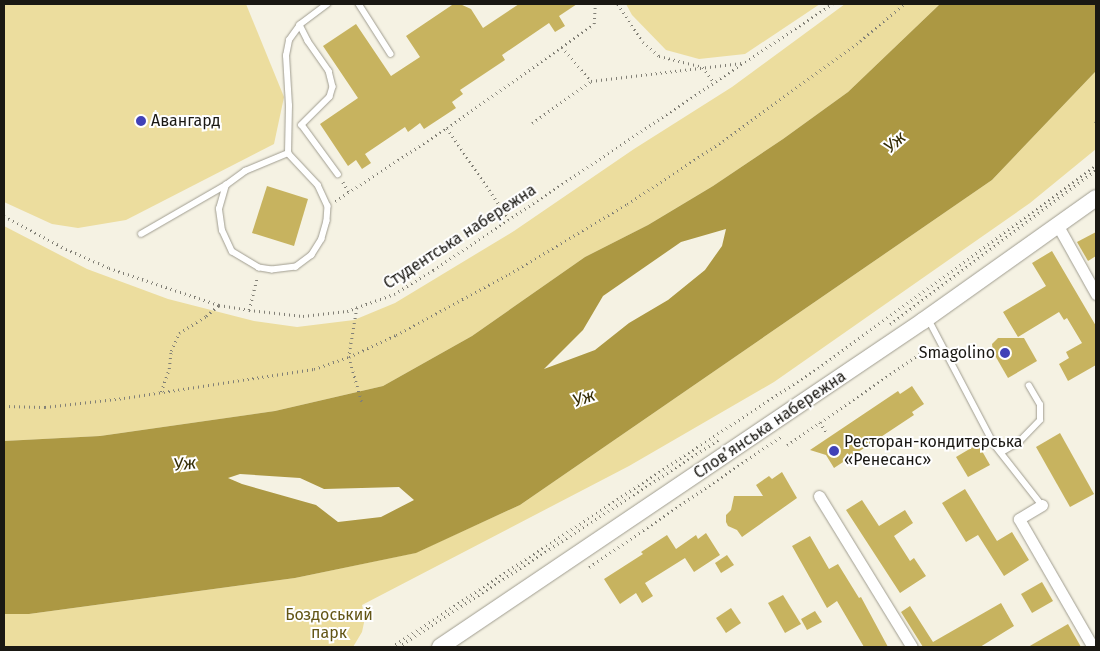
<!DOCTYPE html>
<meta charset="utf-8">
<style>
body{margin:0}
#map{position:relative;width:1100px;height:651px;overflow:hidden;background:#f5f2e3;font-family:"Fira Sans",sans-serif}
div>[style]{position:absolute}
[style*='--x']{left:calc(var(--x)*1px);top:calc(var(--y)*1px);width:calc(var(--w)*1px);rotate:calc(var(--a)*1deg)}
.green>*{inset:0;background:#ecdd9e}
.water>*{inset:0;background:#ac9843}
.building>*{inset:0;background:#c7b35f}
.path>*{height:2.5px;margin-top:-1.25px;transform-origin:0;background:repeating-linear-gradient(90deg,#828076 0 1px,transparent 0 5px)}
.roads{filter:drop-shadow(0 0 1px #a09d90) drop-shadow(0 0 1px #a09d90)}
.lane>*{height:5.5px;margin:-2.75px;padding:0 2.75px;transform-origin:2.75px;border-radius:2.75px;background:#fff}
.street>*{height:11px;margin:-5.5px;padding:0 5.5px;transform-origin:5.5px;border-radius:5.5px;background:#fff}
.secondary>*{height:16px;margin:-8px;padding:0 8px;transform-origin:8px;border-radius:8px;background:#fff}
.dots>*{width:14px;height:14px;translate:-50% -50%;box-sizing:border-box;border:2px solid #fff;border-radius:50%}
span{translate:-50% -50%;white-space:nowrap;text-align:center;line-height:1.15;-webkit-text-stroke:4px #fff;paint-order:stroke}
.poi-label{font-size:16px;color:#1a1813}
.left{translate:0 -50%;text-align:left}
.right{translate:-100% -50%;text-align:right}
.street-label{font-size:16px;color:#1a1813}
.park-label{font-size:16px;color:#635515}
.water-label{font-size:18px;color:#352d06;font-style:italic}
.frame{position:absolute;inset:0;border:5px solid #1a1813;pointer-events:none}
</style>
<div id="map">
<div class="green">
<i style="clip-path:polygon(4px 4px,246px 4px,284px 97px,274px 144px,126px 220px,78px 228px,52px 224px,4px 202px)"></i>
<i style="clip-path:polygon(626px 4px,820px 4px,745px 54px,699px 59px,666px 50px,632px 15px)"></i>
<i style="clip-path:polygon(845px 4px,940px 4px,848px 92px,783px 139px,713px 186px,648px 225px,585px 257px,472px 336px,383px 386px,275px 411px,100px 436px,4px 441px,4px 226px,87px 269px,168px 299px,254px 321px,297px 327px,354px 320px,395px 303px,514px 231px,634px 149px,732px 87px)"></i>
<i style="clip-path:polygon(1096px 71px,1096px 149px,1030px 203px,774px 382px,629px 466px,362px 605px,365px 618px,362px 632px,353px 647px,4px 647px,4px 614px,29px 614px,295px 578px,415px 553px,520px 505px,992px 180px)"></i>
</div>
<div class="water">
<i style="clip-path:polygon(evenodd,940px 4px,1096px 4px,1096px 71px,992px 180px,520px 505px,416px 553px,295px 578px,29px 614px,4px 614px,4px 441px,100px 436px,275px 411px,383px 386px,472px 336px,585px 257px,648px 225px,713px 186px,783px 139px,848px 92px,940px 4px,726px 229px,722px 246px,705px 270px,668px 300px,629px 323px,595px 350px,544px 369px,583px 330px,603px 296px,681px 242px,726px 229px,940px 4px,240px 474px,300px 478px,324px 489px,399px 487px,414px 500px,381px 517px,338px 522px,316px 505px,242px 484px,228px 478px,240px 474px)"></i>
</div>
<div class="building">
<i style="clip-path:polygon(460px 4px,471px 9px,483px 28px,519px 4px,577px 4px,559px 16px,565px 26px,555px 32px,549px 23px,502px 55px,505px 60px,460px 90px,463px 94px,452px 102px,456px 108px,424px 129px,420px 123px,408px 132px,405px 127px,365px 154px,371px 163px,362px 169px,356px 160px,348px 166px,320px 124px,358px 98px,323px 46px,356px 24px,391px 76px,420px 57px,406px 36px,452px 5px)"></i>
<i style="clip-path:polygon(267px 186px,308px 199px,294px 246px,252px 233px)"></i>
<i style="clip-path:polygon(1096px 232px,1096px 256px,1088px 261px,1077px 242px)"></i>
<i style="clip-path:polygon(1052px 251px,1096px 326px,1096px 365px,1068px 381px,1059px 364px,1069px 358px,1066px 352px,1082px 343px,1067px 318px,1064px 320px,1059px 312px,1018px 337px,1003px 312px,1046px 286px,1032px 263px)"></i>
<i style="clip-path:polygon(998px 338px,1024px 338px,1037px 361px,1008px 378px,993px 352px,992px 344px)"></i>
<i style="clip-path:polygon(912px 386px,924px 404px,912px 412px,914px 415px,834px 468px,826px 455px,810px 450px,898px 391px,900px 394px)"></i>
<i style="clip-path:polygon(1060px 433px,1094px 494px,1070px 507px,1036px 447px)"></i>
<i style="clip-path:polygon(978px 444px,990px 465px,968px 477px,956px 457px)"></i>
<i style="clip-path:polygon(782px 472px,797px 498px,742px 537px,737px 530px,728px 526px,726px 522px,726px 515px,731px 510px,734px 496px,763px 496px,756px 485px,769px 476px,772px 479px)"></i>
<i style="clip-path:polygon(965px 489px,997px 541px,1012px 532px,1029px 560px,1004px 576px,978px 535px,966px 542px,942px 503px)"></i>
<i style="clip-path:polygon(862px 500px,879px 526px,905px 510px,913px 523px,894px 536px,910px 561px,914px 558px,926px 576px,900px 593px,846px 510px)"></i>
<i style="clip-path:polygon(706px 533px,720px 555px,694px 572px,685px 558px,645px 583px,653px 596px,642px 603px,636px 593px,620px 604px,604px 579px,643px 554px,641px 552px,667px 535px,676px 549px,696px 535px,698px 539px)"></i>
<i style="clip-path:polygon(810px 536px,829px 569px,838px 564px,859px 598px,861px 597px,888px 647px,864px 647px,837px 601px,827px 608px,792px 546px)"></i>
<i style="clip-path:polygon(727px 555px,734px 565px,721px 573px,715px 563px)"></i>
<i style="clip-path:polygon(1042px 582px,1053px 601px,1032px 613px,1021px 594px)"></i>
<i style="clip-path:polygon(783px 595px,801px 624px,785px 633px,768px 603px)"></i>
<i style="clip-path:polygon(1001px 603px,1014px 626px,980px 647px,923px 647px,901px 612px,910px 606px,933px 642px)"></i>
<i style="clip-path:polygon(731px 608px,741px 623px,726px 633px,716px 618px)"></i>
<i style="clip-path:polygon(815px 611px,822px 622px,807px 630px,801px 619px)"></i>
<i style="clip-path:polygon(1068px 624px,1081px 647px,1028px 647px)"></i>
</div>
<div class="path">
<i style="--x:618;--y:4;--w:45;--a:56.7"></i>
<i style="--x:643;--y:42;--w:21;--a:41"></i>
<i style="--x:659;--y:56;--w:45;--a:14"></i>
<i style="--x:703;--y:67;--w:19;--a:54"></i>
<i style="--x:562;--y:47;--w:45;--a:49.5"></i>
<i style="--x:532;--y:123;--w:72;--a:-35.4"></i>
<i style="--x:591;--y:81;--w:152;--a:-6.8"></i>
<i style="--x:1095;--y:123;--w:1;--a:-45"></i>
<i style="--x:447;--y:128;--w:110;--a:55.7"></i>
<i style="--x:343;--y:182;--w:12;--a:59"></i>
<i style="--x:335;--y:201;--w:134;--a:-33.1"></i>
<i style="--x:447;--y:128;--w:180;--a:-35.3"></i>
<i style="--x:594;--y:24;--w:20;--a:-87"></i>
<i style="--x:4;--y:216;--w:70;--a:28"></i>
<i style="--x:66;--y:249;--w:47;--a:23.8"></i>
<i style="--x:109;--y:268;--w:116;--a:18.6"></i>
<i style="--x:219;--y:305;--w:30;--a:9"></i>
<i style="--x:249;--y:310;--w:54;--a:6.3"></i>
<i style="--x:303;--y:316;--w:44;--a:-6.5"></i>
<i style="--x:347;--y:311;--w:50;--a:-19.9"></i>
<i style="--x:394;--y:294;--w:46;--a:-31.6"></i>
<i style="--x:433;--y:270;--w:480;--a:-33.7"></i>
<i style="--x:357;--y:308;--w:50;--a:99.3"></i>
<i style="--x:349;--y:357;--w:47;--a:73.9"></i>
<i style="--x:249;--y:310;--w:34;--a:-76"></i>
<i style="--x:890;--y:324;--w:257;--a:-36.8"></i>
<i style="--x:161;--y:392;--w:24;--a:-71"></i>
<i style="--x:169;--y:369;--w:18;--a:-84"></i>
<i style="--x:171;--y:351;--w:20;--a:-66"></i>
<i style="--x:179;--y:333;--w:32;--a:-32"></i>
<i style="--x:206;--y:316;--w:17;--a:-40"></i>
<i style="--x:4;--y:406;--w:41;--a:1.4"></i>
<i style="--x:45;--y:407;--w:80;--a:-6.5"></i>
<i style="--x:124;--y:398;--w:192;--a:-8.7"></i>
<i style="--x:314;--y:369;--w:37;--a:-19"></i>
<i style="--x:349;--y:357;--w:52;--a:-25.1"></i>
<i style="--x:396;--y:335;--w:128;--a:-28.4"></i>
<i style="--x:509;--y:274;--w:137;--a:-30.7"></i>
<i style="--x:627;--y:204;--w:115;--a:-33.3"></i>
<i style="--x:723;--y:141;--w:170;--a:-36.1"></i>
<i style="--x:860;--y:41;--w:57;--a:-40.1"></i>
<i style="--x:820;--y:422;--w:12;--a:59"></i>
<i style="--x:787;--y:445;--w:163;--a:-34.5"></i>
<i style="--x:589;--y:567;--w:233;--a:-34.2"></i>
<i style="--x:391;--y:647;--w:510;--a:-33.16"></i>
<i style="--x:818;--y:368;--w:344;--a:-36.1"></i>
<i style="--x:398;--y:647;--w:382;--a:-32.9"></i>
</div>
<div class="roads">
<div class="lane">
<i style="--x:328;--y:4;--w:35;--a:143"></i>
<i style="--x:300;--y:25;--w:18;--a:63"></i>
<i style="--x:308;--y:41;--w:37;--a:55"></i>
<i style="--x:329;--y:71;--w:16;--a:76"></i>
<i style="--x:333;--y:87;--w:10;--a:107"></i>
<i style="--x:330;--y:97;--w:40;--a:135"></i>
<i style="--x:302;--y:125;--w:61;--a:53.7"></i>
<i style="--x:359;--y:4;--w:59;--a:57.4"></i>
<i style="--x:288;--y:153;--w:44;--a:46.8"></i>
<i style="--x:318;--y:185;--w:23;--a:65"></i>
<i style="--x:328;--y:206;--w:15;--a:94"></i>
<i style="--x:327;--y:221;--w:19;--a:106"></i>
<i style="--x:322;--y:239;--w:19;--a:122"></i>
<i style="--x:312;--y:255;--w:20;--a:143"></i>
<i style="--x:296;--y:267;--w:24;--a:173"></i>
<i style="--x:272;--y:270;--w:13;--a:-171"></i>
<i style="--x:259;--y:268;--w:31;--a:-149"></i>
<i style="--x:232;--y:252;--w:23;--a:-115"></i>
<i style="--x:222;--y:231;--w:22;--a:-98"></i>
<i style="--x:219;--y:209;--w:25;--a:-74"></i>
<i style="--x:226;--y:185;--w:24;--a:-36"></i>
<i style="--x:245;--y:171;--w:47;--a:-22.7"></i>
<i style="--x:288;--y:153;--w:47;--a:-88.8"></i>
<i style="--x:289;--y:106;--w:50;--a:-93.4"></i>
<i style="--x:286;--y:56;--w:16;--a:-79"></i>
<i style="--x:289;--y:40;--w:19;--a:-54"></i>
<i style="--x:141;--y:234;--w:98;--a:-30"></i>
<i style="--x:929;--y:320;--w:140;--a:62.3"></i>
<i style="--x:994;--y:444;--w:78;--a:51.8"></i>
<i style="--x:1002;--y:452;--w:20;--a:-30"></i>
<i style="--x:1019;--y:442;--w:30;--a:-46"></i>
<i style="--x:1040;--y:420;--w:15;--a:-90"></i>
<i style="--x:1040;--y:405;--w:22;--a:-120"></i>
</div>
<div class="street">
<i style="--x:1058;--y:226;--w:78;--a:60.8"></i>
<i style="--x:819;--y:496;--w:177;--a:58.4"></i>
<i style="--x:1042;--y:505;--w:27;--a:149"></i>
<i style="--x:1019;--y:519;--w:148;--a:60"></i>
</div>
<div class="secondary">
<i style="--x:440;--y:647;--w:583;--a:-34.02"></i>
<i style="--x:923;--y:321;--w:212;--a:-35.4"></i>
</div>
</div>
<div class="dots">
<i style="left:141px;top:121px;background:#4141b7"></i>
<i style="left:1005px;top:353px;background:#4141b7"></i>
<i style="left:834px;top:451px;background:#4141b7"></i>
</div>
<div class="poi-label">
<span class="left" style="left:151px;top:121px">Авангард</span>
<span class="right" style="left:995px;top:353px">Smagolino</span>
<span class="left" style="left:844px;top:451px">Ресторан-кондитерська<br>«Ренесанс»</span>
</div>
<div class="street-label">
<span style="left:460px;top:237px;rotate:-33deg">Студентська набережна</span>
<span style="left:770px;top:425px;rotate:-34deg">Словʼянська набережна</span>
</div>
<div class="park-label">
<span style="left:329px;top:624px">Боздоський<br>парк</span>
</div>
<div class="water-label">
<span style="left:895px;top:142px;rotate:-41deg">Уж</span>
<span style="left:584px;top:398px;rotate:-18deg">Уж</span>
<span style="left:185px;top:464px;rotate:-6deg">Уж</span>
</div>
<div class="frame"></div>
</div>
